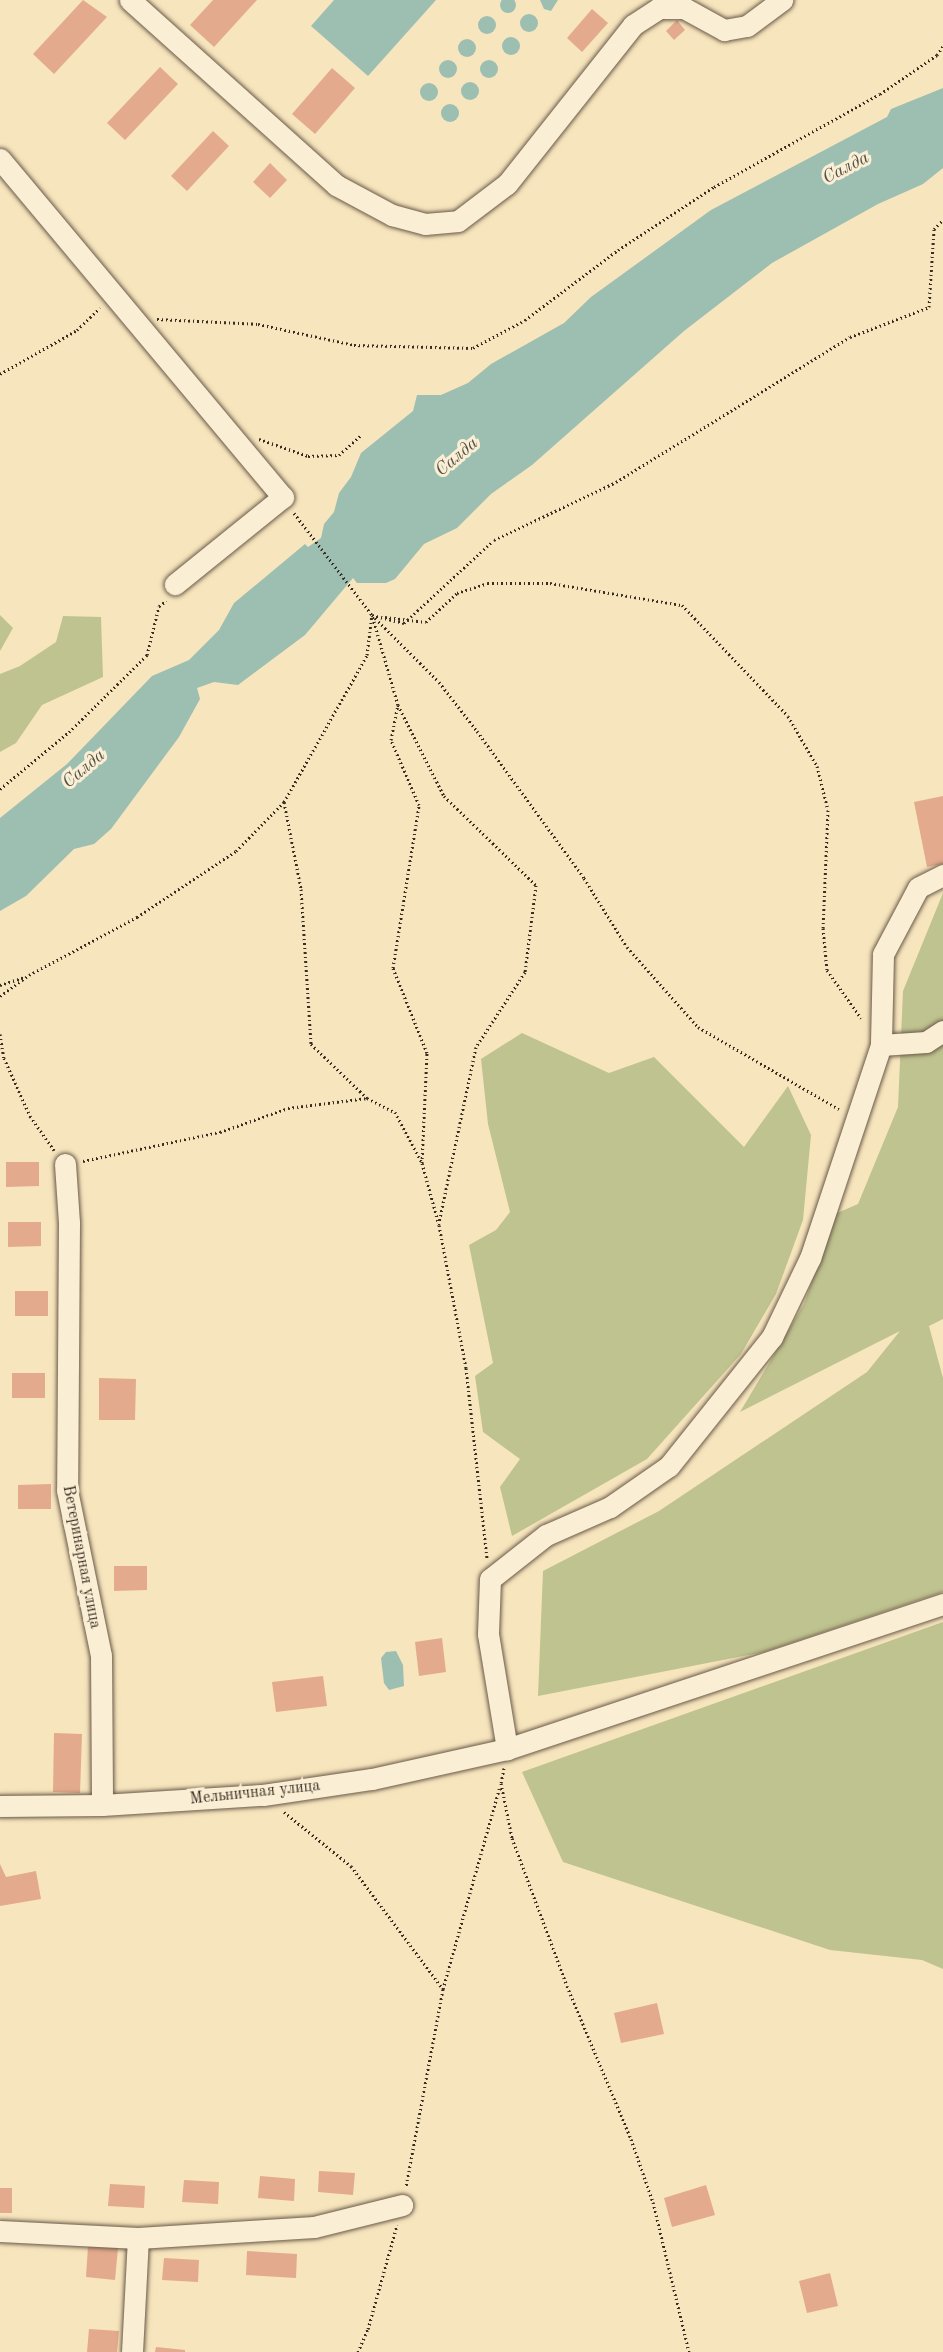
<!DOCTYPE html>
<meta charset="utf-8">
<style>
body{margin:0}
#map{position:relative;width:943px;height:2352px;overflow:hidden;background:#f7e5bd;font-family:"Old Standard TT",serif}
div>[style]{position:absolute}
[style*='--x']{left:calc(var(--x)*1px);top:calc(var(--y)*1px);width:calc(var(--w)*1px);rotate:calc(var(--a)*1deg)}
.green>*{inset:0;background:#bfc38f}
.water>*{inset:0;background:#9dbfb2}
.round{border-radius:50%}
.building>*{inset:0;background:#e4aa8d}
.path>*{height:3px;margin-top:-1.5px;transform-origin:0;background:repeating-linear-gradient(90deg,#3b2c22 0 1.5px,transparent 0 4.5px)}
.roads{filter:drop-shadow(0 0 2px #6a5a49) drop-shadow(0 0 2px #6a5a49)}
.minor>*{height:21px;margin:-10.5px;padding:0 10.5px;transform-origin:10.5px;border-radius:10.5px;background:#faeed4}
span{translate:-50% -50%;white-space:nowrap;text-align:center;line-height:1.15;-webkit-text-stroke:6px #faeed4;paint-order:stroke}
.street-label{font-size:16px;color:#3b2c22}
.water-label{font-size:18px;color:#545146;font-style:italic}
</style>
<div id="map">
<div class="green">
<i style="clip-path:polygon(0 615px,13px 628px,0 651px)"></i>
<i style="clip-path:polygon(63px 616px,101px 617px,103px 677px,42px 705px,16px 743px,0 752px,0 674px,20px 666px,56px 642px)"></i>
<i style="clip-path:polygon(943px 893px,943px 1319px,929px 1326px,943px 1378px,943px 1592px,764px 1652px,538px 1696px,543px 1571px,659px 1511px,867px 1372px,900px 1331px,740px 1412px,804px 1304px,835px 1214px,858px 1204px,898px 1107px,903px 991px)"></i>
<i style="clip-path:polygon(522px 1033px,609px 1073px,654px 1057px,744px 1147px,788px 1086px,811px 1135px,803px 1220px,776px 1294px,741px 1354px,647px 1459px,512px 1536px,500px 1487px,520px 1459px,483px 1432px,475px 1376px,493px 1363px,469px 1245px,496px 1230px,510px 1212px,488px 1124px,481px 1059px)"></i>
<i style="clip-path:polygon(943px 1622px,943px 1969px,922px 1960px,830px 1950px,563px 1862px,522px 1772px)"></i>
</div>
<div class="water">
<i class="round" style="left:500px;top:-3px;width:16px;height:16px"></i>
<i style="clip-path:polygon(334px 0,436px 0,368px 76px,311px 26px)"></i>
<i style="clip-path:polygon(540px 0,558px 0,551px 11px,544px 9px)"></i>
<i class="round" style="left:520px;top:14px;width:18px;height:18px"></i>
<i class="round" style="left:478px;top:16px;width:18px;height:18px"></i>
<i class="round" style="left:502px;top:37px;width:18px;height:18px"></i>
<i class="round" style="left:458px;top:39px;width:18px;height:18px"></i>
<i class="round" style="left:439px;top:60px;width:18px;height:18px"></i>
<i class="round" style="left:480px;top:60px;width:18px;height:18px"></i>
<i class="round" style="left:461px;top:82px;width:18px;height:18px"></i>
<i class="round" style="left:420px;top:83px;width:18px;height:18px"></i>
<i style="clip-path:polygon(943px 88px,943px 168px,923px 184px,878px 204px,772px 263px,684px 331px,532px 465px,491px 494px,457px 528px,424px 544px,395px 579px,386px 583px,357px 583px,353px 578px,305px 635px,238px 685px,214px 682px,197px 688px,200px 699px,179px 737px,111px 829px,94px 844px,74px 849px,26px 896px,0 911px,0 818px,67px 764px,152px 676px,189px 660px,219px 630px,234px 603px,305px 544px,308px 547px,321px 538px,324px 524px,334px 512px,339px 493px,351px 477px,361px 453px,413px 411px,417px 395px,441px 395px,468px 383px,491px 364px,564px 323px,591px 297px,711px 210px,887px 117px,891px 109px)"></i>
<i class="round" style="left:441px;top:104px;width:18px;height:18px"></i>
<i style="clip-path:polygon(396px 1651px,403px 1665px,404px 1686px,389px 1690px,384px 1683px,381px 1658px,386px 1652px)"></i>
</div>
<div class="building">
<i style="clip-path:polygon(83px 0,107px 17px,54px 74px,33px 54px)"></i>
<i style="clip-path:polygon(213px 0,257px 0,214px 47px,190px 25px)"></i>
<i style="clip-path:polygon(592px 9px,608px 23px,582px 52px,567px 38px)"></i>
<i style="clip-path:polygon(677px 20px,685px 30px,674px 40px,666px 31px)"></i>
<i style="clip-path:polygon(160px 67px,178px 84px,125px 140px,107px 123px)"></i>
<i style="clip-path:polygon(332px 68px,355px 88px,315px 134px,292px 114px)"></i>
<i style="clip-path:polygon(213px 131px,229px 146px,187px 191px,171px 176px)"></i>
<i style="clip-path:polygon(270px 163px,287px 180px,270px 198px,253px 182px)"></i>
<i style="clip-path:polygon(943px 796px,943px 864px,927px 867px,914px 802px)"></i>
<i style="clip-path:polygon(6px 1162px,39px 1162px,39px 1186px,6px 1187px)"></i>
<i style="clip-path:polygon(8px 1222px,41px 1222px,41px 1246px,8px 1247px)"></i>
<i style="clip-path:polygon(15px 1291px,48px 1291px,48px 1316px,15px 1316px)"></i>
<i style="clip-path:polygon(12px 1373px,45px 1373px,45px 1398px,12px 1398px)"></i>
<i style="clip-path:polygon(99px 1378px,136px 1379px,135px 1420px,99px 1420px)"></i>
<i style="clip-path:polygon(51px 1484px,51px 1509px,18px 1509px,18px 1485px)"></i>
<i style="clip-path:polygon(114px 1566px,147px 1566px,147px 1590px,114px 1591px)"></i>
<i style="clip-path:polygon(442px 1638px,446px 1672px,419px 1676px,415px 1642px)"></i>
<i style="clip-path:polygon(323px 1676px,327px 1706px,276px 1712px,272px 1682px)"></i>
<i style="clip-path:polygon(54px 1733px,82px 1734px,80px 1793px,53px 1792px)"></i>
<i style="clip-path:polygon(0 1864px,6px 1877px,36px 1871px,41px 1899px,0 1906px)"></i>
<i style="clip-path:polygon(657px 2003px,664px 2034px,621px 2043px,614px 2013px)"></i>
<i style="clip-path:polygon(319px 2171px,355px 2173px,353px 2195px,318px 2192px)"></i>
<i style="clip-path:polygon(260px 2176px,295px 2179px,294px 2201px,258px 2198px)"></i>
<i style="clip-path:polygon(184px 2180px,219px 2182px,218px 2204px,182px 2202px)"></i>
<i style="clip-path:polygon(110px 2184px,145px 2186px,144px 2208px,108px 2206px)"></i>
<i style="clip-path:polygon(706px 2185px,715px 2215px,672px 2227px,664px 2198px)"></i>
<i style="clip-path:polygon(0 2188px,12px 2188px,12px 2213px,0 2213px)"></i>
<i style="clip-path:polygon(88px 2246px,118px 2248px,115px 2280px,86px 2277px)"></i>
<i style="clip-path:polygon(247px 2251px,297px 2254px,296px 2278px,246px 2275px)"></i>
<i style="clip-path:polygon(164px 2258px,199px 2260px,198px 2282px,162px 2280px)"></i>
<i style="clip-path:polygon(830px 2273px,838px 2306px,807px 2313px,799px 2281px)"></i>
<i style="clip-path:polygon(89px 2329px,119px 2331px,117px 2352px,87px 2352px)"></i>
<i style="clip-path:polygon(156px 2347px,185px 2350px,185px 2352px,155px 2352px)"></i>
</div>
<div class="path">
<i style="--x:157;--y:319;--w:101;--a:2.8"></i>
<i style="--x:258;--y:324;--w:98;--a:12.3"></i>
<i style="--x:354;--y:345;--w:119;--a:1.4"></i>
<i style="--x:473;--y:348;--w:59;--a:-28.3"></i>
<i style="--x:525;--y:320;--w:116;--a:-37"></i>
<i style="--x:618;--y:250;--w:115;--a:-33.3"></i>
<i style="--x:714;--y:187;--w:190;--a:-29.3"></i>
<i style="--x:880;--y:94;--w:69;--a:-34.4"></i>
<i style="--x:937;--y:55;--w:11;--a:-56"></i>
<i style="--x:0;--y:374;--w:89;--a:-29.7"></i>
<i style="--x:77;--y:330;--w:32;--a:-44"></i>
<i style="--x:259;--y:439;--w:52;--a:19.1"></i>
<i style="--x:308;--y:456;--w:31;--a:-2"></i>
<i style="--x:339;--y:455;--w:30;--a:-42"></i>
<i style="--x:294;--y:513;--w:128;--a:52.6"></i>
<i style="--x:372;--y:615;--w:95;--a:45"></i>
<i style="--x:439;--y:682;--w:62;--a:52.2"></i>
<i style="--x:477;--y:731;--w:182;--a:53.9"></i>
<i style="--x:584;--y:878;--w:81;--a:58.1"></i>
<i style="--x:627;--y:947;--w:107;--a:48.4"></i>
<i style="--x:698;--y:1027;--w:163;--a:30.2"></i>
<i style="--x:385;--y:617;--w:41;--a:7"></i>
<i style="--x:426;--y:622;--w:42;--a:-43.1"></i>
<i style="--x:457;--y:593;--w:33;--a:-18"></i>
<i style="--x:488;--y:583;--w:62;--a:0"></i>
<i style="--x:550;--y:583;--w:134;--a:9.5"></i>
<i style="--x:682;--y:605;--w:153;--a:46.3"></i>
<i style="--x:788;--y:716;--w:58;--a:59.9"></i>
<i style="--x:817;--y:766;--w:45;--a:76"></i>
<i style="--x:828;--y:810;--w:118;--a:92.4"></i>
<i style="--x:823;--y:928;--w:42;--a:84.6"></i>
<i style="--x:827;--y:970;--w:59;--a:54.7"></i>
<i style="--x:398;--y:705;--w:102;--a:63.2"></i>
<i style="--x:444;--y:796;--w:128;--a:44.1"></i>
<i style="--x:536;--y:885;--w:88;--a:97.2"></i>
<i style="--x:525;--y:972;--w:90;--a:123.2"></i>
<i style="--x:476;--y:1047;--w:180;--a:101.9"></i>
<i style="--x:0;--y:789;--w:89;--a:-39.6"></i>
<i style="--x:69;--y:732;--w:110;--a:-44.6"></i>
<i style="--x:147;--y:655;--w:50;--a:-76.2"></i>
<i style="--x:159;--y:606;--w:9;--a:-36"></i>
<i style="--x:284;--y:802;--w:89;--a:78.9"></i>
<i style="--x:301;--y:889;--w:155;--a:86.3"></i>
<i style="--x:311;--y:1044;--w:78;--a:44"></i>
<i style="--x:367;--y:1098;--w:31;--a:27"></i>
<i style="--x:395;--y:1112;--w:58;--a:62.1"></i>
<i style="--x:422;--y:1163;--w:64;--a:74.7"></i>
<i style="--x:439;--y:1225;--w:146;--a:79.3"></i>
<i style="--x:466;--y:1368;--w:191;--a:83.7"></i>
<i style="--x:0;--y:985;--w:25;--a:-18"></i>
<i style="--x:0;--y:996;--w:36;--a:-36"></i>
<i style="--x:29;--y:975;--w:123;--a:-28.2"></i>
<i style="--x:137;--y:917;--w:119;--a:-33.7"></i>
<i style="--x:236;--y:851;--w:69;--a:-45.6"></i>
<i style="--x:284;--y:802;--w:169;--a:-60.5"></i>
<i style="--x:367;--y:655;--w:39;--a:-83"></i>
<i style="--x:0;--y:1034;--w:24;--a:81"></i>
<i style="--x:4;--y:1058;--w:64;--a:65.9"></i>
<i style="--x:30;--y:1116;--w:42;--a:54.8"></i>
<i style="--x:83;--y:1161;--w:140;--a:-12"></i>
<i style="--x:220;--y:1132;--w:72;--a:-19.4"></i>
<i style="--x:288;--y:1108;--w:80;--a:-7.2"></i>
<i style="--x:422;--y:1163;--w:110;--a:-87.4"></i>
<i style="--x:427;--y:1053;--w:92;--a:-111.8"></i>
<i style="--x:393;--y:968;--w:165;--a:-80.9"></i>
<i style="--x:419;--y:805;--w:71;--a:-113.3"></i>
<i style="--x:391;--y:740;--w:36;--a:-79"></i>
<i style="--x:398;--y:705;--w:94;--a:-106.1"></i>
<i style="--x:372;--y:615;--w:33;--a:14"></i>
<i style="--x:404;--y:623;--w:122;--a:-42.7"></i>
<i style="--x:494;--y:540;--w:135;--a:-25.4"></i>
<i style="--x:616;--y:482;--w:275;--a:-31.8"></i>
<i style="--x:850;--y:337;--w:85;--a:-20.8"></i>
<i style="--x:929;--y:307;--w:78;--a:-86.3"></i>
<i style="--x:934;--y:229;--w:13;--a:-45"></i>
<i style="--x:504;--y:1768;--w:15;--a:101"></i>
<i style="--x:501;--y:1783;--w:56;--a:78.7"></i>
<i style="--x:512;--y:1838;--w:158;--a:69.6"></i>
<i style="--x:567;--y:1986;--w:166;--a:67.3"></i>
<i style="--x:631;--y:2139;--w:67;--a:70.8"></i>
<i style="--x:653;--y:2202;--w:154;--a:76.5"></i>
<i style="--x:284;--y:1812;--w:86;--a:38.9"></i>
<i style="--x:351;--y:1866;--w:154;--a:53.2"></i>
<i style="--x:443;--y:1989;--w:200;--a:100.6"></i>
<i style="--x:443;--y:1989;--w:211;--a:-74.3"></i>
<i style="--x:358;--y:2352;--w:25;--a:-67"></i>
<i style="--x:368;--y:2329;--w:108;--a:-74.4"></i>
</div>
<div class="roads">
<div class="minor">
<i style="--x:130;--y:0;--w:277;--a:41.9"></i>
<i style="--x:336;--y:185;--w:64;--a:28.2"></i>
<i style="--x:392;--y:215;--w:34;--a:15"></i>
<i style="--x:425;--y:224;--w:33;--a:-5"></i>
<i style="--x:458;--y:221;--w:61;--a:-37.1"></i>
<i style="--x:507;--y:184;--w:203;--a:-51.6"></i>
<i style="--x:633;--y:25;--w:31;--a:-33"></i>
<i style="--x:659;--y:8;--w:25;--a:0"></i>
<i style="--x:684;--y:8;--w:46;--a:28.8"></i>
<i style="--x:724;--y:30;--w:23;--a:-10"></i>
<i style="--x:747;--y:26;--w:44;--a:-36.6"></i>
<i style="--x:0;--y:159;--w:441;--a:50.1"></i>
<i style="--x:283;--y:497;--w:139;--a:141.1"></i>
<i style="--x:943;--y:875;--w:28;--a:153"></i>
<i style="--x:918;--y:888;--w:75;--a:117.9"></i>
<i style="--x:883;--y:954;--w:91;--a:91.3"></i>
<i style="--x:881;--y:1045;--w:225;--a:108.4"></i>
<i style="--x:810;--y:1258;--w:88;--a:115.7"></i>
<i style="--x:772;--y:1337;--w:165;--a:128.6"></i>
<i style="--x:669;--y:1466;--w:72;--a:145.2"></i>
<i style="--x:610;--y:1507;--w:70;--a:156.4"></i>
<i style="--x:546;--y:1535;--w:71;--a:141.8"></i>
<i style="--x:490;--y:1579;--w:55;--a:92.1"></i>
<i style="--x:488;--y:1634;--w:117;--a:80.6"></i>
<i style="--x:507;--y:1749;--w:459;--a:-18.4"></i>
<i style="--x:881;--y:1045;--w:45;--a:-3.8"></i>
<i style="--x:926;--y:1042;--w:20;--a:-33"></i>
<i style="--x:65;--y:1164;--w:59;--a:86.1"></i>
<i style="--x:69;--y:1223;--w:267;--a:90.4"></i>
<i style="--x:67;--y:1490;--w:168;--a:78.4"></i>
<i style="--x:101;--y:1655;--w:150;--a:89.6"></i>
<i style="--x:0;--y:1806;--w:102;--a:-0.6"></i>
<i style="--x:102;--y:1805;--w:161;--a:-3.6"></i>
<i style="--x:263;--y:1795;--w:110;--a:-8.4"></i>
<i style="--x:372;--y:1779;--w:138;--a:-12.5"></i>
<i style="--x:0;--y:2231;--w:138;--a:2.9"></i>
<i style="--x:138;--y:2238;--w:176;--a:-3.6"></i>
<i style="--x:314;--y:2227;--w:91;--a:-14"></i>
<i style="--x:132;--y:2352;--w:114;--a:-87"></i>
</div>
</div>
<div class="street-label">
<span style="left:81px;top:1557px;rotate:79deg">Ветеринарная улица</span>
<span style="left:255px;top:1793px;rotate:-6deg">Мельничная улица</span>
</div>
<div class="water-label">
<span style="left:846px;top:168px;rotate:-27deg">Салда</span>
<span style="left:457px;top:457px;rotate:-40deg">Салда</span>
<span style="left:84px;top:769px;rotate:-40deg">Салда</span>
</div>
</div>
